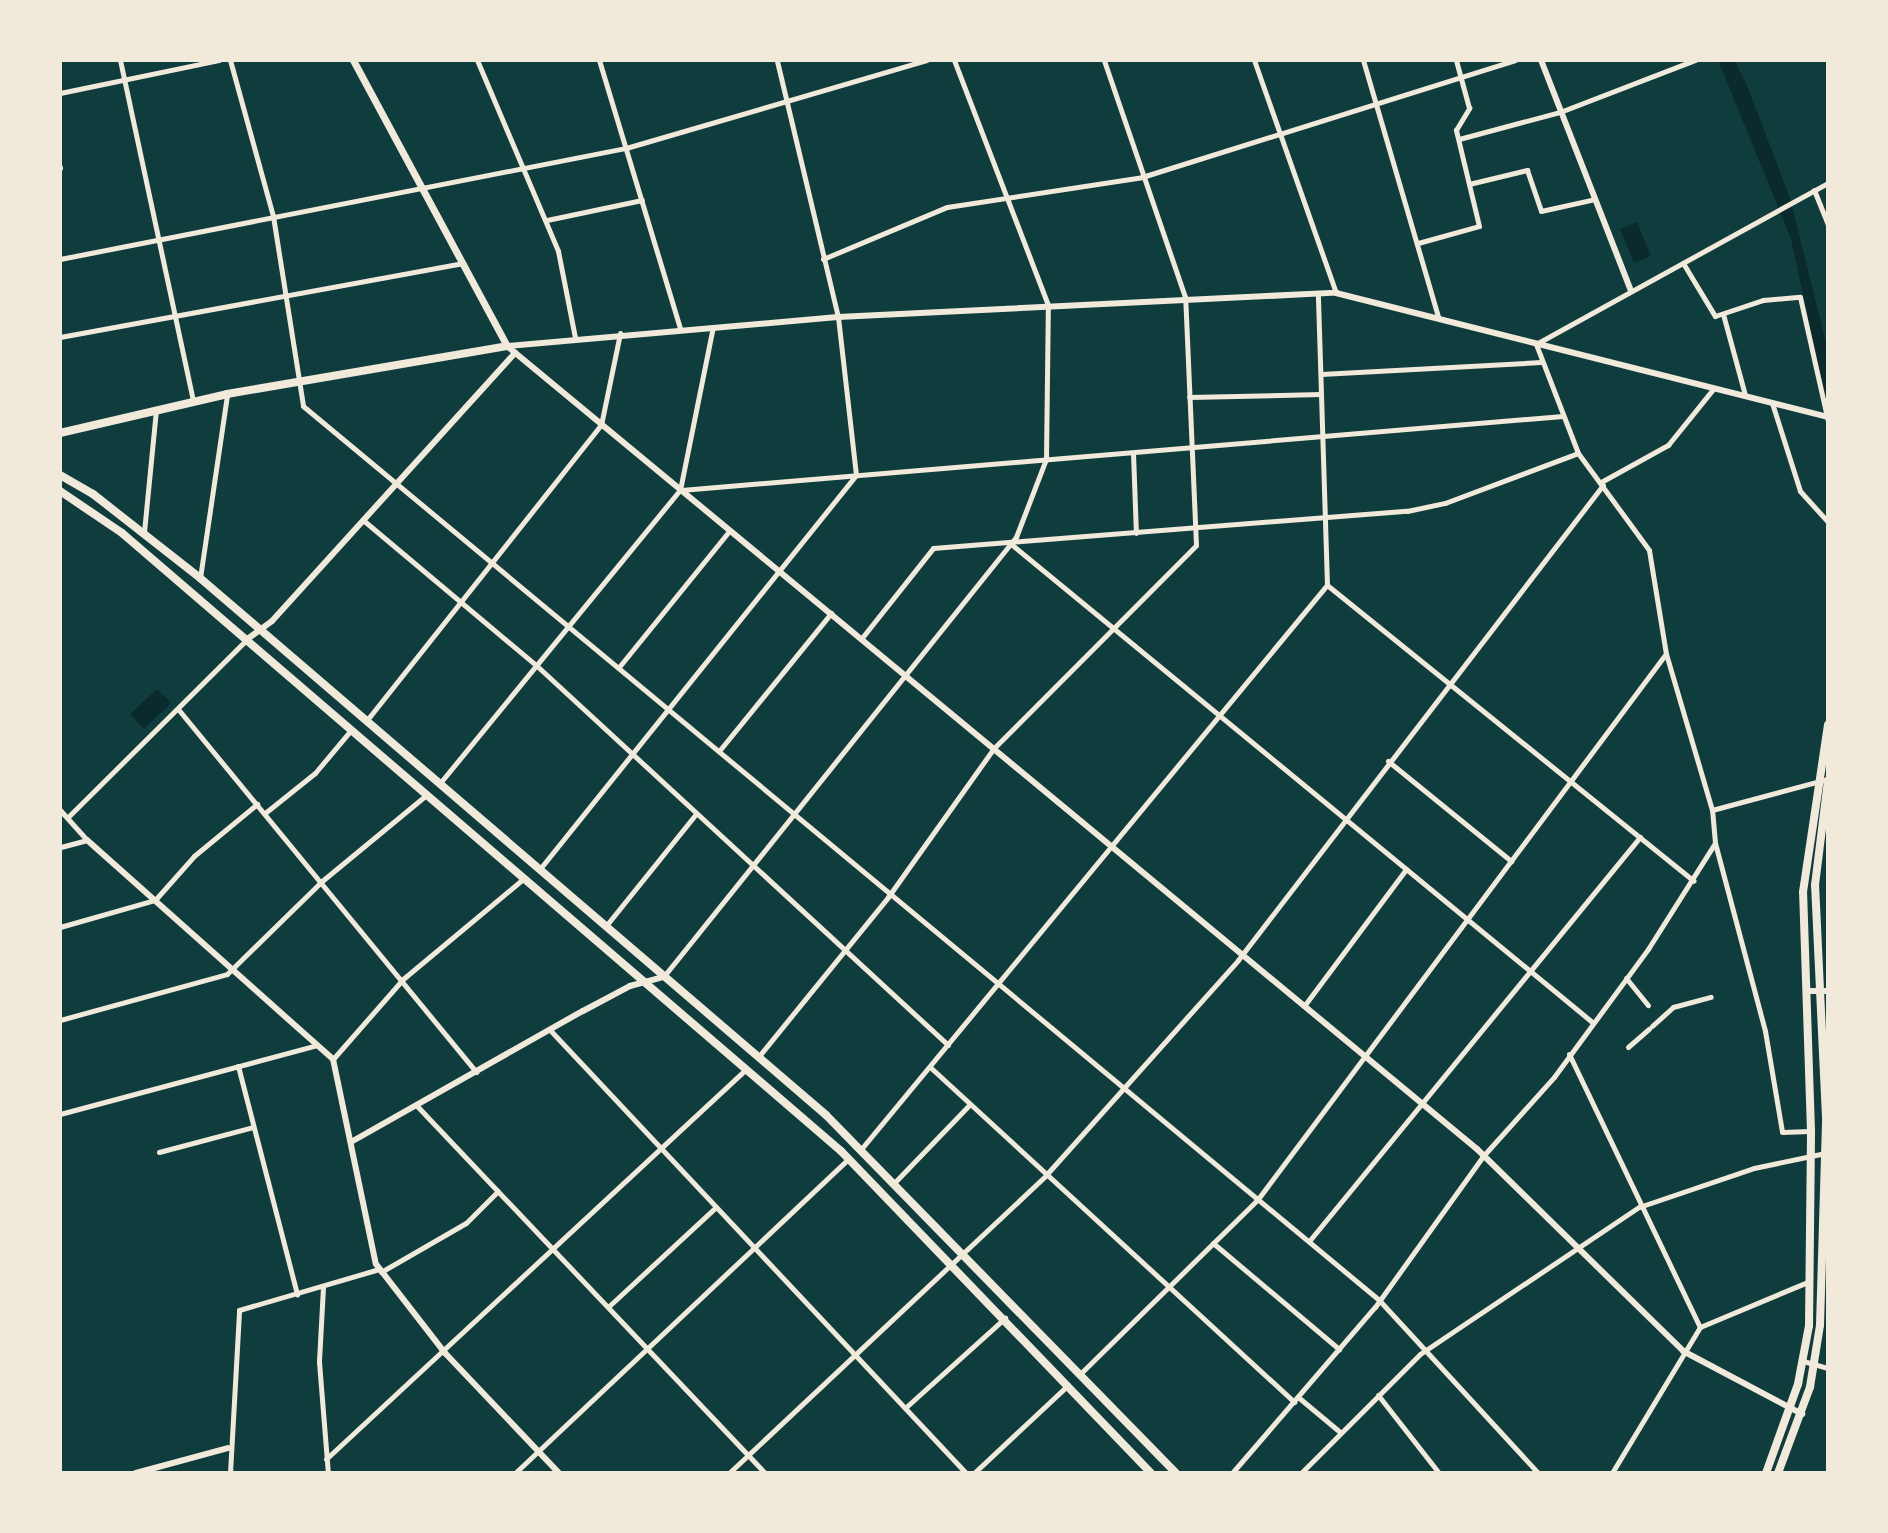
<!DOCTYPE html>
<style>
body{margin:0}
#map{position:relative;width:1888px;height:1533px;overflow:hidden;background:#0f3d3e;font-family:Mulish,sans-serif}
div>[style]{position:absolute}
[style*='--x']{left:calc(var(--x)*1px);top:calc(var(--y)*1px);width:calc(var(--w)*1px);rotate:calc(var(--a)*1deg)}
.water>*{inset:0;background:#0a2a2b}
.minor>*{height:5px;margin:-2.5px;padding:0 2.5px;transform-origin:2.5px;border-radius:2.5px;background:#f1e9da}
.tertiary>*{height:6px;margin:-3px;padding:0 3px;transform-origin:3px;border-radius:3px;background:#f1e9da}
.secondary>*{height:7px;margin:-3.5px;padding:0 3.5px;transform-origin:3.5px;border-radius:3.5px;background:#f1e9da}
.primary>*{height:8px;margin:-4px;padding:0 4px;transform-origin:4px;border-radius:4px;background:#f1e9da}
span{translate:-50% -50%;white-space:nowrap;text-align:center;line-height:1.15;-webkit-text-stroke:8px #f1e9da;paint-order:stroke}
.frame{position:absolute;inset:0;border:62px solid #f1e9da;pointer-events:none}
</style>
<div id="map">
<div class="water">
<i style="clip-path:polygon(1718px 60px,1734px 60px,1746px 83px,1790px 198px,1828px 351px,1828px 410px,1791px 239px)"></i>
<i style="clip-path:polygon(1637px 222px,1651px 256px,1634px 263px,1620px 229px)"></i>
<i style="clip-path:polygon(157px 689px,171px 703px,144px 729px,130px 714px)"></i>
</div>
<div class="minor">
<i style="--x:120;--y:60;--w:349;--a:77.9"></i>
<i style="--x:230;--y:60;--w:162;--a:74.6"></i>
<i style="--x:273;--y:216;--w:192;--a:81"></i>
<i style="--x:303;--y:406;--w:1399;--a:39.72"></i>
<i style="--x:1379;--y:1300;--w:235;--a:47.4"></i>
<i style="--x:477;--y:60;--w:207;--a:67"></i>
<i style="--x:558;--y:251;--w:89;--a:78.9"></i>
<i style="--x:599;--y:60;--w:280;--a:73.2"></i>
<i style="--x:1254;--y:60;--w:247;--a:70.6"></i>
<i style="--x:1363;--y:60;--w:268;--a:73.7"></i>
<i style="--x:60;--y:93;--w:162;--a:-11.7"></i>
<i style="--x:1459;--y:139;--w:105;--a:-15"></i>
<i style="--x:1560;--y:112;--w:145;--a:-21.1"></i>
<i style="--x:60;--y:167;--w:1;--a:90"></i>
<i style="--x:1469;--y:184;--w:60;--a:-13.6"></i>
<i style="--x:1527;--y:170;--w:43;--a:71.1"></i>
<i style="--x:1541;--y:211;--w:55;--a:-12.5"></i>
<i style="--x:1814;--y:190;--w:38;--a:68"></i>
<i style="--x:547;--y:220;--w:97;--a:-11.9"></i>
<i style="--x:1418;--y:243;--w:63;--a:-15.6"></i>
<i style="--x:1479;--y:226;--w:99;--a:-103.5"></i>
<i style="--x:1456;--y:130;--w:26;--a:-59"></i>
<i style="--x:1469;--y:108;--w:50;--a:-105.2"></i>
<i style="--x:60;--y:259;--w:577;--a:-11.1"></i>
<i style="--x:626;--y:148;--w:313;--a:-16.3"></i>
<i style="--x:823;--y:259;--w:134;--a:-22.8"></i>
<i style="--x:947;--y:207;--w:197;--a:-8.7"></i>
<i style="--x:1142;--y:177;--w:391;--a:-17.4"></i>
<i style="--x:1683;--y:263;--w:62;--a:58.9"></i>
<i style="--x:1715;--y:316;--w:51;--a:-18.4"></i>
<i style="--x:1763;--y:300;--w:37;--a:-5"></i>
<i style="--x:1800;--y:297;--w:127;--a:77.3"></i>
<i style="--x:1723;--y:314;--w:84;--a:74.8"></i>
<i style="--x:60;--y:337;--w:410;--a:-10.4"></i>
<i style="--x:1321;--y:374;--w:220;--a:-3.1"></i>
<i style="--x:1189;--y:397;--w:132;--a:-1.3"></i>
<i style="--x:1772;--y:403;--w:92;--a:72.3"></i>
<i style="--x:1800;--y:491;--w:42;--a:47.9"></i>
<i style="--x:1133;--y:453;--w:80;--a:87.9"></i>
<i style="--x:1601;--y:482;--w:77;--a:-28.9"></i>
<i style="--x:1668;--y:445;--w:73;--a:-51.1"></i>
<i style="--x:681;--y:490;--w:885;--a:-4.8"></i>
<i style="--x:363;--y:520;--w:227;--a:40"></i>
<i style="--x:537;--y:666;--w:559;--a:42.68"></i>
<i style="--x:144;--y:532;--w:123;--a:-84.4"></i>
<i style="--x:1011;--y:544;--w:752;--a:39.44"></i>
<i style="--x:200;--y:578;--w:185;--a:-81.6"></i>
<i style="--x:1327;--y:585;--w:471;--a:38.9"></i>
<i style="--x:861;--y:639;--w:116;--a:-51.6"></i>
<i style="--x:933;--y:548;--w:475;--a:-4.5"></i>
<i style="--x:1407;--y:511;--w:39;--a:-12"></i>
<i style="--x:1445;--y:503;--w:142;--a:-20.6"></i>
<i style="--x:619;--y:667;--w:176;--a:-51"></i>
<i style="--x:178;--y:709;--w:470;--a:50.6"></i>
<i style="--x:367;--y:720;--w:377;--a:-51.6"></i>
<i style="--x:601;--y:425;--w:94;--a:-78.3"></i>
<i style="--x:719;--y:751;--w:178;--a:-50.9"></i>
<i style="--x:1388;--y:761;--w:159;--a:39.1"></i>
<i style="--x:440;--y:783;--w:379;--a:-50.7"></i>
<i style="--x:680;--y:490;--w:166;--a:-78.6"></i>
<i style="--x:60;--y:810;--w:40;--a:48"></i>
<i style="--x:87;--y:840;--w:28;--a:165"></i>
<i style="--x:1712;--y:810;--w:120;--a:-15"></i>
<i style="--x:265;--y:813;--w:64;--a:-38.7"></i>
<i style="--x:315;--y:773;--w:56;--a:-50.1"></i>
<i style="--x:68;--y:817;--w:251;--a:-44.8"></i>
<i style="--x:1715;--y:843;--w:195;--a:75.1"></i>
<i style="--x:1765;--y:1031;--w:102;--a:80.4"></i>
<i style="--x:1782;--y:1132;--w:28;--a:-2"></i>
<i style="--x:539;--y:870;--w:506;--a:-51.25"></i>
<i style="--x:856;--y:475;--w:159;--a:-96.5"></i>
<i style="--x:838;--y:317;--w:264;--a:-103.4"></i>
<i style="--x:60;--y:927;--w:99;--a:-15.9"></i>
<i style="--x:155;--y:900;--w:59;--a:-48.4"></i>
<i style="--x:194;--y:856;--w:82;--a:-39.5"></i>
<i style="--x:605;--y:927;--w:145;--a:-51.2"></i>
<i style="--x:664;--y:976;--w:563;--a:-51.28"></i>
<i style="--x:1016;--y:537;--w:84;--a:-69"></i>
<i style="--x:1046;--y:459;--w:154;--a:-89.3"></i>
<i style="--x:1048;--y:305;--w:262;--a:-111"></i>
<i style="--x:1626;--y:978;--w:35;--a:51"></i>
<i style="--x:1304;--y:1006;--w:171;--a:-53.3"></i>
<i style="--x:60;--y:1020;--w:173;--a:-15.4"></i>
<i style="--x:227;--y:974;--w:133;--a:-44.4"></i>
<i style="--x:322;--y:881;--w:132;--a:-39.5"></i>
<i style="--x:1652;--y:1026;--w:28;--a:-42"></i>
<i style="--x:1673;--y:1007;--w:39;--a:-15"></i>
<i style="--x:550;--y:1030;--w:608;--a:46.8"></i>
<i style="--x:1628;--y:1047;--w:28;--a:-41"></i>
<i style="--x:1569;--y:1054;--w:303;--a:64.4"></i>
<i style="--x:1700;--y:1327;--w:170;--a:121.1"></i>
<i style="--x:759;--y:1056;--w:205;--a:-50.9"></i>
<i style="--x:888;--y:897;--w:183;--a:-54.6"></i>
<i style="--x:994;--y:748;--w:286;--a:-45.1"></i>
<i style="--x:1196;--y:545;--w:248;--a:-92.5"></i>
<i style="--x:1185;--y:297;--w:250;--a:-108.9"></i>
<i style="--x:333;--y:1059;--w:106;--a:-48.8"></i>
<i style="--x:403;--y:979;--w:155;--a:-39.8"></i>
<i style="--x:238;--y:1066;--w:236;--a:75.5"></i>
<i style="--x:930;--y:1067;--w:495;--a:42.6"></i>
<i style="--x:417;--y:1106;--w:506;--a:46.52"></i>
<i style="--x:60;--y:1114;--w:266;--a:-15"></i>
<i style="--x:862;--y:1148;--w:730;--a:-50.45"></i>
<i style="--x:1327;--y:585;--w:292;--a:-91.8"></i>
<i style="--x:159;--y:1152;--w:97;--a:-14.9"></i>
<i style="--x:895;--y:1182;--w:108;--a:-46.1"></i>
<i style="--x:1310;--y:1240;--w:521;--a:-50.69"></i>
<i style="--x:1213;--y:1243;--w:165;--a:40.1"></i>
<i style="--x:381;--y:1272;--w:98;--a:-30"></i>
<i style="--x:466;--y:1223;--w:45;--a:-45"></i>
<i style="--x:323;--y:1287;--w:75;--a:93.1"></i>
<i style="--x:319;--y:1362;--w:111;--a:85.4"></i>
<i style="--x:608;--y:1307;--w:147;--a:-42.8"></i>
<i style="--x:1700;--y:1327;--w:119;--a:-22.7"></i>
<i style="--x:1803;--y:1361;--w:26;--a:16"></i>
<i style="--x:1081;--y:1373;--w:248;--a:-44.5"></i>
<i style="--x:1258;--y:1199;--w:679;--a:-53.2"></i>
<i style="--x:1378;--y:1395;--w:99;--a:52"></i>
<i style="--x:1298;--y:1397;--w:55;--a:39.8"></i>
<i style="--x:905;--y:1408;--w:135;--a:-42"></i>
<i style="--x:326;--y:1459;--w:572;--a:-42.87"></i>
<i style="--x:230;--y:1473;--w:163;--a:-86.8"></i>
<i style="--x:239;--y:1310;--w:146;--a:-16.3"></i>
<i style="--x:515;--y:1473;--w:458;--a:-43.3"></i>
<i style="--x:729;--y:1473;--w:435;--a:-43.2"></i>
<i style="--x:1046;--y:1175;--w:288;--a:-48.2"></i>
<i style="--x:1238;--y:960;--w:599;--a:-52.46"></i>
<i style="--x:974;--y:1473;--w:129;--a:-43.1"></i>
<i style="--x:1232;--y:1473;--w:219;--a:-49.3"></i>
<i style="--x:1375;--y:1307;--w:187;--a:-54.4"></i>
<i style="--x:1484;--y:1155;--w:105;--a:-48.1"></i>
<i style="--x:1554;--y:1077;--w:159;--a:-53.7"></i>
<i style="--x:1648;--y:949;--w:125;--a:-57.7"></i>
<i style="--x:1715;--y:843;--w:33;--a:-95"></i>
<i style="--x:1712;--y:810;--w:163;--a:-106.4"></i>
<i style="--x:1666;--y:654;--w:105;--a:-99.3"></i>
<i style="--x:1649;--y:550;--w:120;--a:-126.2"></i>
<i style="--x:1578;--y:453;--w:117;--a:-111.1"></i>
<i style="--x:1536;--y:344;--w:333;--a:-28.9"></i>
<i style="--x:1301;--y:1473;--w:168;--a:-45"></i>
<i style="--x:1420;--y:1354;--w:264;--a:-33.9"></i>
<i style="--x:1639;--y:1207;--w:121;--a:-18.7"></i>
<i style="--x:1754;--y:1168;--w:73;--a:-11.9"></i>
</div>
<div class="tertiary">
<i style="--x:1541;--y:60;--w:248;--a:68.7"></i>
<i style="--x:507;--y:346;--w:1259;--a:39.62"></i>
<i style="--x:1477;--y:1149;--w:289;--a:44.4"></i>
<i style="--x:1683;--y:1351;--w:135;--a:27.9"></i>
<i style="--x:507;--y:346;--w:332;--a:-5"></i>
<i style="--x:838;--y:317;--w:499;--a:-2.8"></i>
<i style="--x:1336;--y:293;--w:507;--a:14.15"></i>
<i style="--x:246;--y:640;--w:32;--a:-36"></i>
<i style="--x:272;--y:621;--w:362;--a:-47.8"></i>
<i style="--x:87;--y:840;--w:329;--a:41.7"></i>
<i style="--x:333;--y:1059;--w:209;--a:78.2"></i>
<i style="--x:376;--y:1264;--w:113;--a:52.2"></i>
<i style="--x:445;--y:1353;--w:166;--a:46.5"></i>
<i style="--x:1806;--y:991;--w:22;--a:0"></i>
<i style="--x:351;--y:1142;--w:266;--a:-29.5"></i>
<i style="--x:583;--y:1011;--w:53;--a:-28"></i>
<i style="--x:630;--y:986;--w:35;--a:-15"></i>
<i style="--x:136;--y:1473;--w:95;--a:-15.2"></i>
</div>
<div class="secondary">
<i style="--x:353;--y:60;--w:325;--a:61.7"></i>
</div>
<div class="primary">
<i style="--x:60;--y:433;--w:171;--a:-13.1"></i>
<i style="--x:227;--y:394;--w:284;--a:-9.7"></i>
<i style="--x:60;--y:475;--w:38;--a:30"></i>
<i style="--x:93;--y:494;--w:136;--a:38.1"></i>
<i style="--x:200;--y:578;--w:825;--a:40.62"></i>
<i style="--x:826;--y:1115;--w:501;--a:45.65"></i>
<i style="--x:60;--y:491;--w:75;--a:34.1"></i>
<i style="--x:122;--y:533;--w:948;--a:40.68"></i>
<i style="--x:841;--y:1151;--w:447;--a:46.1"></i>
<i style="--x:1766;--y:1473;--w:95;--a:-70.2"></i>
<i style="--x:1798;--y:1384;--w:59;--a:-79.3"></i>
<i style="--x:1809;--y:1326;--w:195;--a:-89.4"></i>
<i style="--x:1811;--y:1131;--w:239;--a:-91.9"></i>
<i style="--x:1803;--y:892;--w:169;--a:-81.5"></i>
<i style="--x:1778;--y:1473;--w:92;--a:-69.6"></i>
<i style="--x:1810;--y:1387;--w:63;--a:-80.8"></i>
<i style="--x:1820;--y:1325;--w:208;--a:-88.3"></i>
<i style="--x:1826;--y:1117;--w:232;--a:-92.7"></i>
<i style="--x:1815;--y:885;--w:105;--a:-82.9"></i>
</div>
<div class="frame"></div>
</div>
